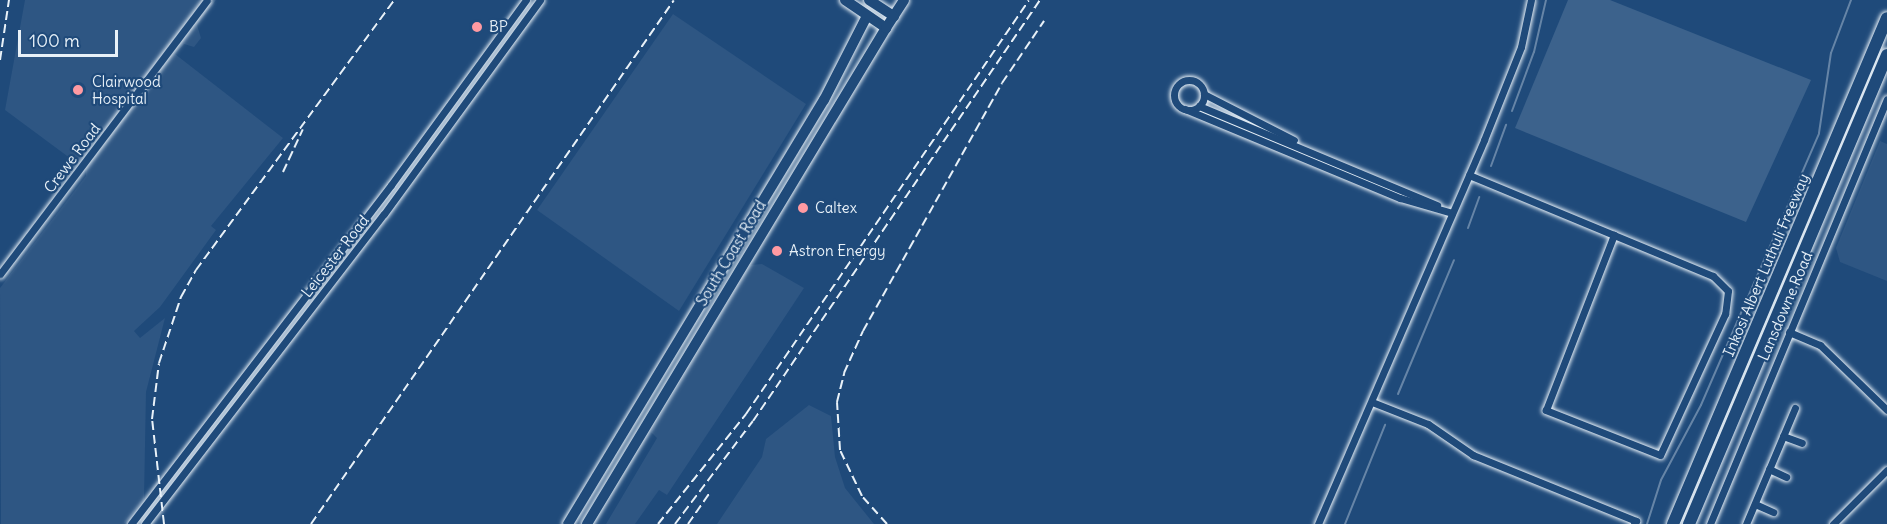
<!DOCTYPE html>
<style>
body{margin:0}
#map{position:relative;width:1887px;height:524px;overflow:hidden;background:#1f4a7a;font-family:Delius,sans-serif}
div>[style]{position:absolute}
[style*='--x']{left:calc(var(--x)*1px);top:calc(var(--y)*1px);width:calc(var(--w)*1px);rotate:calc(var(--a)*1deg)}
.built>*{inset:0;background:#2e5683}
.green>*{inset:0;background:#3c628c}
.stream>*{height:2px;margin:-1px;padding:0 1px;transform-origin:1px;border-radius:1px;background:#6685a7}
.roads{filter:drop-shadow(0 0 2px #e8f1f8) drop-shadow(0 0 2px #e8f1f8)}
.minor>*{height:7px;margin:-3.5px;padding:0 3.5px;transform-origin:3.5px;border-radius:3.5px;background:#1f4a7a}
.minor>.ring{margin:-3.5px;padding:0;box-sizing:content-box;background:none;border:7px solid #1f4a7a;border-radius:50%}
.primary>*{height:10px;margin:-5px;padding:0 5px;transform-origin:5px;border-radius:5px;background:#1f4a7a}
.trunk>*{height:10px;margin:-5px;padding:0 5px;transform-origin:5px;border-radius:5px;background:#1f4a7a}
.motorway>*{height:12px;margin:-6px;padding:0 6px;transform-origin:6px;border-radius:6px;background:#1f4a7a}
.rail>*{height:2px;margin-top:-1px;transform-origin:0;background:repeating-linear-gradient(90deg,#e8f1f8 0 9px,transparent 0 13.5px)}
.dots>*{width:16px;height:16px;translate:-50% -50%;box-sizing:border-box;border:3px solid #1f4a7a;border-radius:50%}
span{translate:-50% -50%;white-space:nowrap;text-align:center;line-height:1.15;-webkit-text-stroke:4.5px #1f4a7a;paint-order:stroke}
.poi-label{font-size:15px;color:#e8f1f8}
.left{translate:0 -50%;text-align:left}
.street-label{font-size:15px;color:#e8f1f8}
.scale{position:absolute;left:18px;top:30px;width:100px;height:27px;box-sizing:border-box;border:3px solid #e8f1f8;border-top:0;padding-left:8px;font-size:18px;line-height:21px;white-space:nowrap;color:#e8f1f8;-webkit-text-stroke:4px #1f4a7a;paint-order:stroke}
</style>
<div id="map">
<div class="built">
<i style="clip-path:polygon(25px 0,216px 0,197px 25px,201px 38px,194px 47px,184px 44px,175px 54px,283px 138px,211px 226px,216px 230px,160px 307px,134px 331px,140px 338px,165px 318px,146px 392px,144px 499px,124px 524px,1px 524px,0 288px,86px 176px,86px 170px,5px 110px)"></i>
<i style="clip-path:polygon(673px 14px,806px 104px,679px 311px,537px 210px)"></i>
<i style="clip-path:polygon(1880px 141px,1887px 144px,1887px 281px,1840px 262px,1836px 248px)"></i>
<i style="clip-path:polygon(762px 264px,804px 288px,667px 495px,659px 490px,635px 524px,606px 524px,657px 438px,651px 432px,705px 340px,750px 265px)"></i>
<i style="clip-path:polygon(809px 405px,831px 416px,835px 457px,845px 488px,874px 524px,717px 524px,762px 457px,766px 439px)"></i>
</div>
<div class="green">
<i style="clip-path:polygon(1568px 0,1610px 0,1811px 80px,1746px 222px,1515px 128px)"></i>
</div>
<div class="stream">
<i style="--x:1512;--y:111;--w:63;--a:-69.6"></i>
<i style="--x:1534;--y:52;--w:53;--a:-77"></i>
<i style="--x:1491;--y:166;--w:44;--a:-69.9"></i>
<i style="--x:1468;--y:228;--w:33;--a:-70"></i>
<i style="--x:1398;--y:394;--w:145;--a:-67.3"></i>
<i style="--x:1345;--y:524;--w:107;--a:-68"></i>
<i style="--x:1647;--y:524;--w:46;--a:-72.3"></i>
<i style="--x:1661;--y:480;--w:85;--a:-61.9"></i>
<i style="--x:1701;--y:405;--w:296;--a:-66.5"></i>
<i style="--x:1819;--y:133;--w:81;--a:-81.5"></i>
<i style="--x:1831;--y:53;--w:57;--a:-69.3"></i>
</div>
<div class="roads">
<div class="minor">
<i class="ring" style="left:1174px;top:80px;width:23px;height:23px"></i>
<i style="--x:1204;--y:94;--w:101;--a:27.1"></i>
<i style="--x:1199;--y:106;--w:258;--a:22.6"></i>
<i style="--x:1185;--y:109;--w:233;--a:22.5"></i>
<i style="--x:1400;--y:198;--w:54;--a:16.1"></i>
<i style="--x:1469;--y:175;--w:264;--a:22.5"></i>
<i style="--x:1713;--y:276;--w:21;--a:45"></i>
<i style="--x:1728;--y:291;--w:23;--a:97"></i>
<i style="--x:1725;--y:314;--w:155;--a:114.7"></i>
<i style="--x:1660;--y:455;--w:123;--a:-158.5"></i>
<i style="--x:1546;--y:410;--w:188;--a:-68.8"></i>
<i style="--x:0;--y:274;--w:343;--a:-52.9"></i>
<i style="--x:1789;--y:332;--w:34;--a:23"></i>
<i style="--x:1820;--y:345;--w:93;--a:44.1"></i>
<i style="--x:1372;--y:402;--w:60;--a:21.4"></i>
<i style="--x:1428;--y:424;--w:55;--a:34.6"></i>
<i style="--x:1473;--y:455;--w:176;--a:22"></i>
<i style="--x:1636;--y:521;--w:4;--a:124"></i>
<i style="--x:1783;--y:436;--w:20;--a:20"></i>
<i style="--x:1769;--y:469;--w:19;--a:25"></i>
<i style="--x:1755;--y:504;--w:20;--a:24"></i>
<i style="--x:131;--y:524;--w:427;--a:-52.5"></i>
<i style="--x:391;--y:185;--w:229;--a:-53.9"></i>
<i style="--x:145;--y:524;--w:391;--a:-52.4"></i>
<i style="--x:384;--y:214;--w:265;--a:-53.9"></i>
<i style="--x:1318;--y:524;--w:418;--a:-66.6"></i>
<i style="--x:1484;--y:140;--w:100;--a:-68.3"></i>
<i style="--x:1521;--y:47;--w:48;--a:-78"></i>
<i style="--x:1710;--y:524;--w:460;--a:-67.4"></i>
<i style="--x:1746;--y:524;--w:126;--a:-67.1"></i>
<i style="--x:1833;--y:524;--w:76;--a:-45"></i>
</div>
<div class="primary">
<i style="--x:568;--y:524;--w:495;--a:-58.9"></i>
<i style="--x:824;--y:100;--w:94;--a:-62.9"></i>
<i style="--x:587;--y:524;--w:579;--a:-58.92"></i>
</div>
<div class="trunk">
<i style="--x:845;--y:0;--w:50;--a:34.3"></i>
<i style="--x:886;--y:28;--w:33;--a:-57"></i>
<i style="--x:869;--y:0;--w:30;--a:33"></i>
</div>
<div class="motorway">
<i style="--x:1673;--y:524;--w:549;--a:-67.08"></i>
<i style="--x:1689;--y:524;--w:509;--a:-67.11"></i>
</div>
</div>
<div class="rail">
<i style="--x:0;--y:60;--w:61;--a:-81.5"></i>
<i style="--x:283;--y:172;--w:47;--a:-65.1"></i>
<i style="--x:164;--y:524;--w:106;--a:-96.5"></i>
<i style="--x:152;--y:419;--w:56;--a:-82.9"></i>
<i style="--x:159;--y:363;--w:70;--a:-71.6"></i>
<i style="--x:181;--y:297;--w:31;--a:-61"></i>
<i style="--x:196;--y:270;--w:335;--a:-53.7"></i>
<i style="--x:311;--y:524;--w:637;--a:-55.29"></i>
<i style="--x:658;--y:524;--w:141;--a:-51.3"></i>
<i style="--x:746;--y:414;--w:501;--a:-55.64"></i>
<i style="--x:675;--y:524;--w:129;--a:-52.9"></i>
<i style="--x:753;--y:421;--w:510;--a:-55.72"></i>
<i style="--x:688;--y:524;--w:40;--a:-55.1"></i>
<i style="--x:887;--y:524;--w:38;--a:-132"></i>
<i style="--x:862;--y:496;--w:51;--a:-115.6"></i>
<i style="--x:840;--y:450;--w:48;--a:-93.6"></i>
<i style="--x:837;--y:402;--w:30;--a:-76"></i>
<i style="--x:844;--y:373;--w:46;--a:-65.7"></i>
<i style="--x:863;--y:331;--w:284;--a:-60.7"></i>
<i style="--x:1002;--y:83;--w:75;--a:-55.9"></i>
</div>
<div class="dots">
<i style="left:477px;top:27px;background:#ff9aa2"></i>
<i style="left:78px;top:90px;background:#ff9aa2"></i>
<i style="left:803px;top:208px;background:#ff9aa2"></i>
<i style="left:777px;top:251px;background:#ff9aa2"></i>
</div>
<div class="poi-label">
<span class="left" style="left:489px;top:27px">BP</span>
<span class="left" style="left:92px;top:90px">Clairwood<br>Hospital</span>
<span class="left" style="left:815px;top:208px">Caltex</span>
<span class="left" style="left:789px;top:251px">Astron Energy</span>
</div>
<div class="street-label">
<span style="left:72px;top:158px;rotate:-53deg">Crewe Road</span>
<span style="left:731px;top:253px;rotate:-59deg">South Coast Road</span>
<span style="left:335px;top:256px;rotate:-52deg">Leicester Road</span>
<span style="left:1766px;top:265px;rotate:-67deg">Inkosi Albert Luthuli Freeway</span>
<span style="left:1785px;top:306px;rotate:-67deg">Lansdowne Road</span>
</div>
<div class="scale">100 m</div>
</div>
